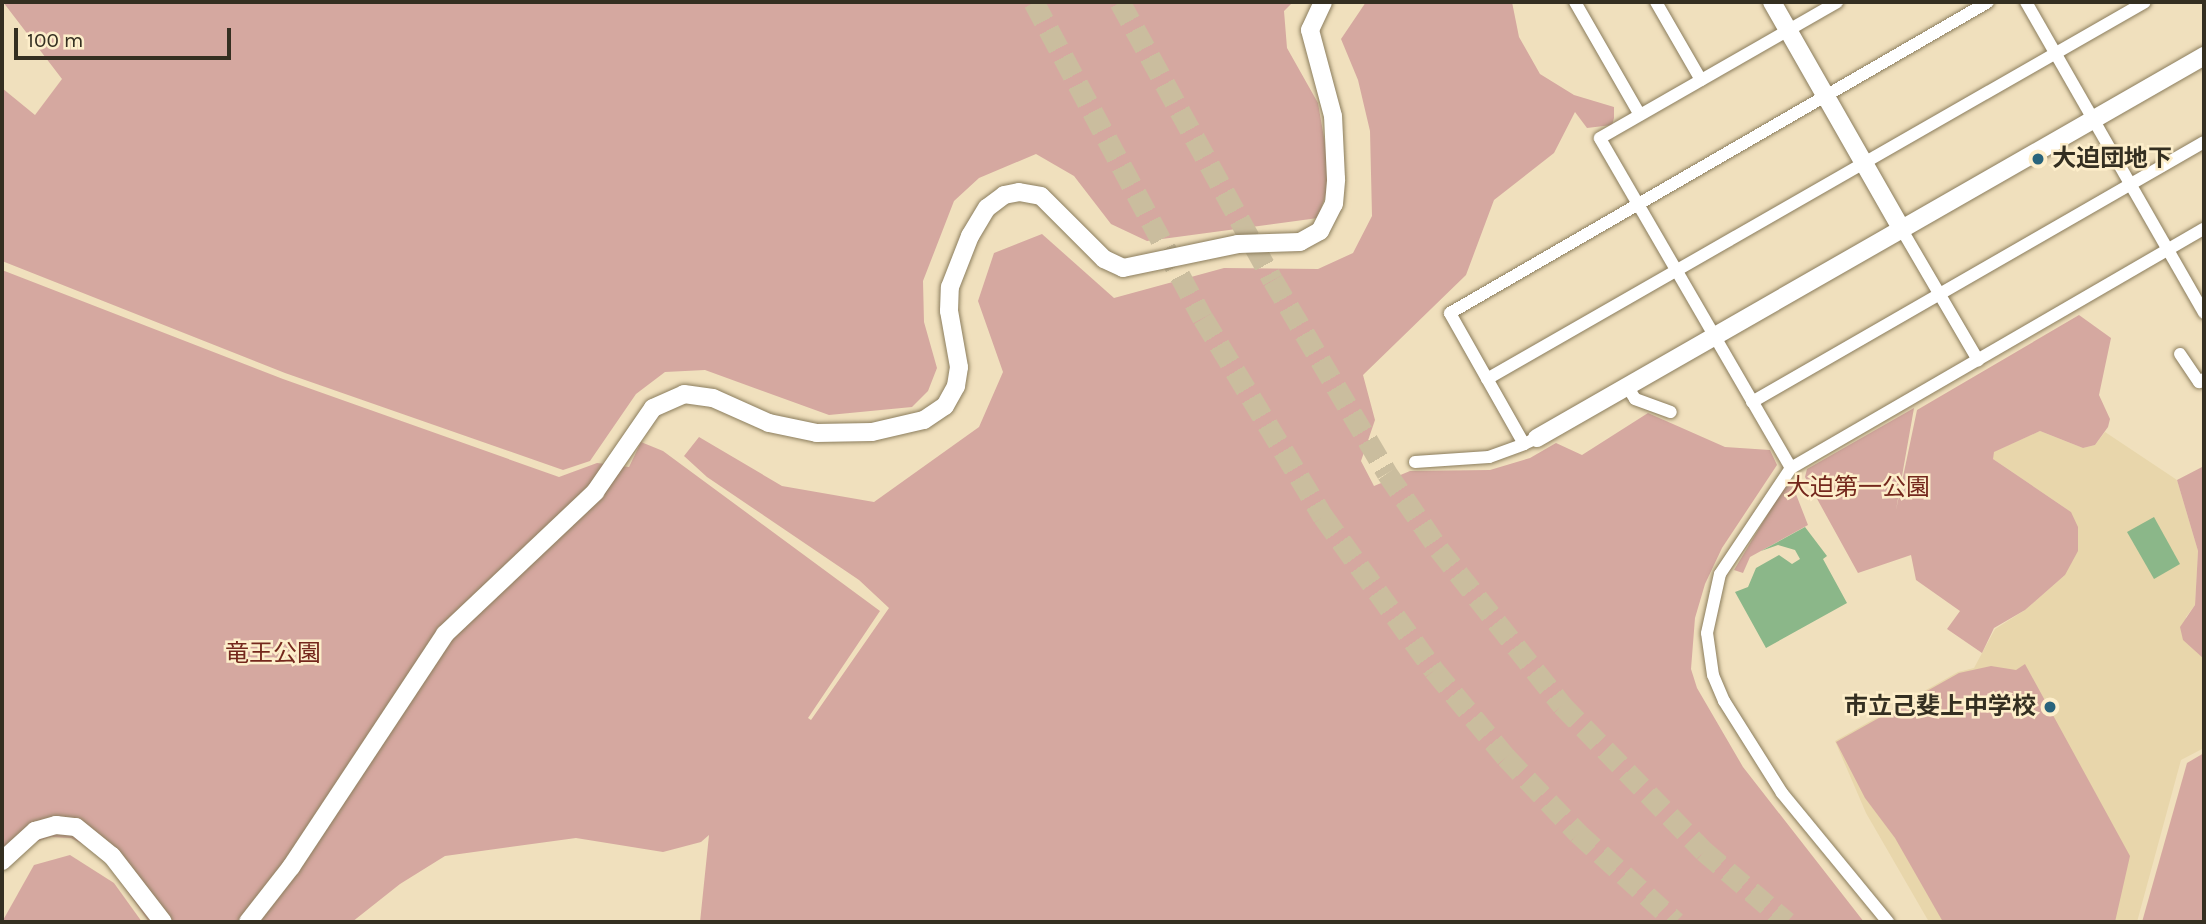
<!DOCTYPE html>
<meta charset="utf-8">
<style>
body{margin:0}
#map{position:relative;width:2206px;height:924px;overflow:hidden;background:#f0e0bd;font-family:Karla,"Noto Sans JP",sans-serif}
div>[style]{position:absolute}
[style*='--x']{left:calc(var(--x)*1px);top:calc(var(--y)*1px);width:calc(var(--w)*1px);rotate:calc(var(--a)*1deg)}
.built>*{inset:0;background:#e8d6ab}
.green>*{inset:0;background:#d5a8a0}
.water>*{inset:0;background:#8bb789}
.highway-tunnel>*{height:21px;margin-top:-10.5px;transform-origin:0;background:repeating-linear-gradient(90deg,#cabd9e 0 21px,transparent 0 31px)}
.roads{filter:drop-shadow(0 0 2px #8b7d5d) drop-shadow(0 0 2px #8b7d5d)}
.street>*{height:12px;margin:-6px;padding:0 6px;transform-origin:6px;border-radius:6px;background:#fff}
.secondary>*{height:18px;margin:-9px;padding:0 9px;transform-origin:9px;border-radius:9px;background:#fff}
.dots>*{width:19px;height:19px;translate:-50% -50%;box-sizing:border-box;border:4px solid #fdeeca;border-radius:50%}
span{translate:-50% -50%;white-space:nowrap;text-align:center;line-height:1.15;-webkit-text-stroke:5px #fdeeca;paint-order:stroke}
.poi-label{font-size:24px;color:#342f21;font-weight:700}
.left{translate:0 -50%;text-align:left}
.right{translate:-100% -50%;text-align:right}
.park-label{font-size:24px;color:#74271c}
.frame{position:absolute;inset:0;border:4px solid #342f21;pointer-events:none}
.scale{position:absolute;left:14px;top:28px;width:217px;height:32px;box-sizing:border-box;border:4px solid #342f21;border-top:0;padding-left:9px;font-size:21px;line-height:24px;white-space:nowrap;color:#342f21;-webkit-text-stroke:5px #fdeeca;paint-order:stroke}
</style>
<div id="map">
<div class="built">
<i style="clip-path:polygon(2040px 431px,2083px 448px,2095px 445px,2105px 432px,2177px 480px,2198px 551px,2195px 605px,2186px 617px,2184px 640px,2204px 659px,2204px 748px,2181px 760px,2137px 922px,1929px 922px,1866px 813px,1835px 741px,1958px 672px,1974px 668px,1995px 629px,2025px 610px,2065px 575px,2071px 512px,1993px 459px,1993px 452px)"></i>
</div>
<div class="green">
<i style="clip-path:polygon(3px 2px,1293px 2px,1284px 11px,1287px 48px,1318px 103px,1331px 179px,1318px 218px,1147px 241px,1111px 224px,1074px 176px,1036px 154px,979px 178px,954px 201px,923px 281px,924px 322px,937px 368px,928px 391px,912px 407px,829px 415px,705px 370px,665px 372px,636px 394px,590px 461px,563px 470px,285px 373px,2px 261px,2px 88px,35px 115px,62px 79px)"></i>
<i style="clip-path:polygon(1366px 2px,1512px 2px,1519px 37px,1540px 74px,1574px 95px,1614px 107px,1614px 118px,1612px 125px,1587px 128px,1575px 112px,1554px 153px,1494px 200px,1466px 275px,1363px 375px,1375px 420px,1361px 461px,1374px 486px,1410px 471px,1490px 470px,1530px 458px,1556px 443px,1582px 455px,1648px 413px,1725px 447px,1770px 450px,1777px 465px,1722px 548px,1705px 584px,1695px 618px,1691px 669px,1697px 688px,1743px 767px,1864px 922px,700px 922px,709px 835px,701px 842px,663px 852px,576px 838px,445px 856px,400px 884px,352px 922px,149px 922px,101px 854px,71px 838px,51px 837px,29px 844px,2px 871px,2px 270px,283px 379px,559px 477px,597px 463px,629px 467px,641px 442px,663px 451px,880px 611px,808px 718px,811px 720px,889px 608px,859px 580px,707px 477px,684px 456px,699px 437px,782px 486px,874px 502px,979px 427px,1003px 372px,978px 301px,994px 253px,1042px 234px,1114px 298px,1224px 268px,1318px 269px,1353px 253px,1372px 216px,1370px 131px,1358px 80px,1341px 39px)"></i>
<i style="clip-path:polygon(2079px 315px,2111px 338px,2099px 395px,2110px 419px,2108px 427px,2095px 445px,2083px 448px,2040px 431px,1994px 452px,1993px 459px,2071px 512px,2078px 527px,2078px 551px,2065px 575px,2025px 610px,1994px 628px,1982px 653px,1947px 629px,1960px 611px,1916px 580px,1911px 555px,1858px 573px,1805px 477px,1807px 469px,1914px 408px,1896px 510px,1917px 410px)"></i>
<i style="clip-path:polygon(2204px 466px,2204px 659px,2183px 640px,2180px 627px,2195px 605px,2198px 551px,2177px 480px)"></i>
<i style="clip-path:polygon(1792px 484px,1808px 525px,1750px 557px,1743px 573px,1734px 570px,1784px 487px)"></i>
<i style="clip-path:polygon(2025px 664px,2130px 856px,2115px 922px,1943px 922px,1895px 838px,1865px 798px,1836px 742px,1959px 673px,1991px 666px,2016px 670px)"></i>
<i style="clip-path:polygon(2204px 753px,2204px 922px,2142px 922px,2187px 763px)"></i>
<i style="clip-path:polygon(70px 855px,114px 883px,142px 922px,2px 922px,34px 865px)"></i>
</div>
<div class="water">
<i style="clip-path:polygon(2154px 517px,2180px 564px,2154px 579px,2127px 532px)"></i>
<i style="clip-path:polygon(1805px 527px,1827px 556px,1823px 559px,1847px 603px,1766px 648px,1735px 592px,1748px 587px,1756px 568px,1779px 555px,1792px 564px,1800px 559px,1795px 550px,1778px 545px,1761px 551px)"></i>
</div>
<div class="highway-tunnel">
<i style="--x:1034;--y:2;--w:358;--a:61.9"></i>
<i style="--x:1203;--y:318;--w:232;--a:58.8"></i>
<i style="--x:1323;--y:516;--w:190;--a:54.2"></i>
<i style="--x:1434;--y:670;--w:113;--a:50.4"></i>
<i style="--x:1506;--y:757;--w:105;--a:46.5"></i>
<i style="--x:1578;--y:833;--w:132;--a:42.2"></i>
<i style="--x:1120;--y:2;--w:317;--a:61.2"></i>
<i style="--x:1273;--y:280;--w:224;--a:59.4"></i>
<i style="--x:1387;--y:473;--w:92;--a:55.6"></i>
<i style="--x:1439;--y:549;--w:199;--a:51.7"></i>
<i style="--x:1562;--y:705;--w:204;--a:45.8"></i>
<i style="--x:1704;--y:851;--w:109;--a:40.5"></i>
</div>
<div class="roads">
<div class="street">
<i style="--x:1575;--y:2;--w:130;--a:60.1"></i>
<i style="--x:1656;--y:2;--w:90;--a:60"></i>
<i style="--x:2026;--y:2;--w:358;--a:60.2"></i>
<i style="--x:1902;--y:230;--w:151;--a:59.7"></i>
<i style="--x:2180;--y:354;--w:34;--a:56"></i>
<i style="--x:2199;--y:382;--w:6;--a:-31"></i>
<i style="--x:1487;--y:379;--w:758;--a:-29.81"></i>
<i style="--x:1627;--y:386;--w:15;--a:58"></i>
<i style="--x:1635;--y:399;--w:38;--a:20"></i>
<i style="--x:1752;--y:402;--w:521;--a:-29.91"></i>
<i style="--x:1537;--y:438;--w:14;--a:155"></i>
<i style="--x:1524;--y:444;--w:150;--a:-119.5"></i>
<i style="--x:1450;--y:313;--w:621;--a:-30.03"></i>
<i style="--x:1415;--y:462;--w:74;--a:-3.9"></i>
<i style="--x:1489;--y:457;--w:37;--a:-20"></i>
<i style="--x:1791;--y:468;--w:381;--a:-120.1"></i>
<i style="--x:1600;--y:138;--w:273;--a:-29.8"></i>
<i style="--x:1888;--y:922;--w:167;--a:-129.4"></i>
<i style="--x:1782;--y:793;--w:109;--a:-122.2"></i>
<i style="--x:1724;--y:701;--w:28;--a:-113"></i>
<i style="--x:1713;--y:675;--w:42;--a:-98.1"></i>
<i style="--x:1707;--y:633;--w:60;--a:-77.6"></i>
<i style="--x:1720;--y:574;--w:128;--a:-56.2"></i>
<i style="--x:1791;--y:468;--w:477;--a:-30.1"></i>
</div>
<div class="secondary">
<i style="--x:1772;--y:2;--w:262;--a:60.3"></i>
<i style="--x:1537;--y:438;--w:769;--a:-29.8"></i>
<i style="--x:2;--y:861;--w:45;--a:-42.3"></i>
<i style="--x:35;--y:831;--w:22;--a:-16"></i>
<i style="--x:56;--y:825;--w:20;--a:6"></i>
<i style="--x:76;--y:827;--w:46;--a:38.9"></i>
<i style="--x:112;--y:856;--w:83;--a:52.3"></i>
<i style="--x:248;--y:922;--w:70;--a:-52"></i>
<i style="--x:291;--y:867;--w:279;--a:-56.5"></i>
<i style="--x:445;--y:634;--w:207;--a:-43.4"></i>
<i style="--x:595;--y:492;--w:102;--a:-55.4"></i>
<i style="--x:653;--y:408;--w:34;--a:-24"></i>
<i style="--x:684;--y:394;--w:29;--a:8"></i>
<i style="--x:713;--y:398;--w:61;--a:24.1"></i>
<i style="--x:769;--y:423;--w:49;--a:11.8"></i>
<i style="--x:817;--y:433;--w:55;--a:-1"></i>
<i style="--x:872;--y:432;--w:53;--a:-13"></i>
<i style="--x:924;--y:420;--w:25;--a:-34"></i>
<i style="--x:945;--y:406;--w:23;--a:-61"></i>
<i style="--x:956;--y:386;--w:19;--a:-81"></i>
<i style="--x:959;--y:367;--w:57;--a:-100.1"></i>
<i style="--x:949;--y:311;--w:24;--a:-88"></i>
<i style="--x:950;--y:287;--w:55;--a:-68.6"></i>
<i style="--x:970;--y:236;--w:33;--a:-59"></i>
<i style="--x:987;--y:208;--w:21;--a:-37"></i>
<i style="--x:1004;--y:195;--w:15;--a:-11"></i>
<i style="--x:1019;--y:192;--w:22;--a:10"></i>
<i style="--x:1041;--y:196;--w:89;--a:45"></i>
<i style="--x:1104;--y:259;--w:21;--a:25"></i>
<i style="--x:1123;--y:268;--w:117;--a:-11.8"></i>
<i style="--x:1238;--y:244;--w:62;--a:-1.8"></i>
<i style="--x:1300;--y:242;--w:23;--a:-29"></i>
<i style="--x:1320;--y:231;--w:30;--a:-63"></i>
<i style="--x:1334;--y:204;--w:25;--a:-85"></i>
<i style="--x:1336;--y:179;--w:63;--a:-92.7"></i>
<i style="--x:1333;--y:116;--w:89;--a:-105"></i>
<i style="--x:1310;--y:30;--w:31;--a:-65"></i>
</div>
</div>
<div class="dots">
<i style="left:2038px;top:159px;background:#29647c"></i>
<i style="left:2050px;top:707px;background:#29647c"></i>
</div>
<div class="poi-label">
<span class="left" style="left:2052px;top:159px">大迫団地下</span>
<span class="right" style="left:2036px;top:707px">市立己斐上中学校</span>
</div>
<div class="park-label">
<span style="left:1858px;top:488px">大迫第一公園</span>
<span style="left:273px;top:654px">竜王公園</span>
</div>
<div class="frame"></div>
<div class="scale">100 m</div>
</div>
